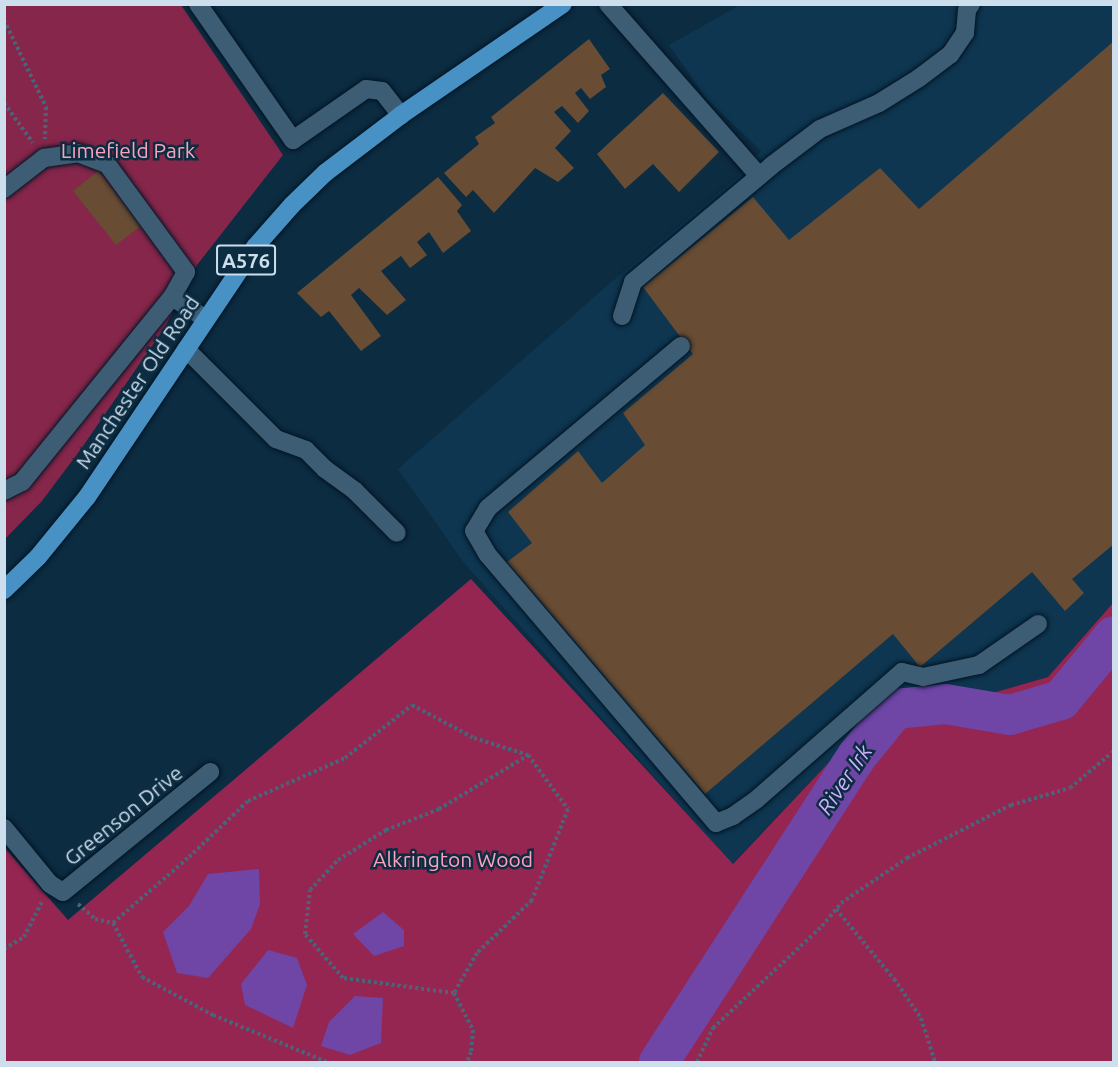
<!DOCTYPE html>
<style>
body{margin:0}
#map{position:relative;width:1118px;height:1067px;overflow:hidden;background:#0c2c41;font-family:Ubuntu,sans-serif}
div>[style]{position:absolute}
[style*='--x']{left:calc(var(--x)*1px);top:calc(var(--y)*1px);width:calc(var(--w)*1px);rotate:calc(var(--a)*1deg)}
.built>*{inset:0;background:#0e3650}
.green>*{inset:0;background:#85264a}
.forest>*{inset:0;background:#952652}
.water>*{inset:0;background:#6f45a5}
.river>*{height:40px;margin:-20px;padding:0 20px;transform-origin:20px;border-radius:20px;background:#6f45a5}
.building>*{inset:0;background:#684c33}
.path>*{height:4px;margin-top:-2px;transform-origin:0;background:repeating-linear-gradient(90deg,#496577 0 3px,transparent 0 6px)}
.roads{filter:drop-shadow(0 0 2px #001423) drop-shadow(0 0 2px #001423)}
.minor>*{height:18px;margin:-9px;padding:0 9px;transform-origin:9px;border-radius:9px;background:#3d5d75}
.major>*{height:18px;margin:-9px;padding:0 9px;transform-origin:9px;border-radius:9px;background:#4791c4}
span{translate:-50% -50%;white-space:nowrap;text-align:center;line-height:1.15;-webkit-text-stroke:5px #0c2c41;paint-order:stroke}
.shield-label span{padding:2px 4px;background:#0c2c41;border:2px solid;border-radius:4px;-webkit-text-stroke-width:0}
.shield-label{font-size:20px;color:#cddfed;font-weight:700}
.park-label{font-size:21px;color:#fba3bc}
.street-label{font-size:21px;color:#cddfed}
.water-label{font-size:22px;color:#ceb2fd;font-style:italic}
.frame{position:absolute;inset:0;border:6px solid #cddfed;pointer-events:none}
</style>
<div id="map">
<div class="built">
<i style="clip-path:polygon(740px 5px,1113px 5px,1113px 603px,1048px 677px,996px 692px,907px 692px,865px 717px,834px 757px,732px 864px,464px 563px,398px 469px,609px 284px,740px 175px,761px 151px,707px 99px,669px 45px)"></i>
</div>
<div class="green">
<i style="clip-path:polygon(5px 5px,181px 5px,283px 155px,197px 265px,165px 327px,81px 449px,42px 501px,5px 539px)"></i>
</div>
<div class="forest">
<i style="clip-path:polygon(471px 579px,733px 864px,834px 757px,865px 717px,907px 692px,996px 692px,1048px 677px,1113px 603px,1113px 1062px,5px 1062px,4px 847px,68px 920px)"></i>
</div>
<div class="water">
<i style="clip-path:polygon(259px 869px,260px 904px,251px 929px,208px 978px,177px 973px,163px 932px,189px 906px,208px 874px)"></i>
<i style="clip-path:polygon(383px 912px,404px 930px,404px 946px,374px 956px,353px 934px)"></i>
<i style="clip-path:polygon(268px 950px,297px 958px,307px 985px,293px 1028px,245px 1005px,241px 984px)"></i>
<i style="clip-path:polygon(355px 996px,383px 998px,381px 1043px,350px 1055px,321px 1046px,329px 1022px)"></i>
</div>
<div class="river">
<i style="--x:659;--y:1062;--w:364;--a:-57.1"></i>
<i style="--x:857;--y:756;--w:60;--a:-51"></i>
<i style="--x:895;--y:709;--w:50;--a:-5.7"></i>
<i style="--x:945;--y:704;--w:66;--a:9.6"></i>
<i style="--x:1010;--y:715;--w:53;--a:-16.4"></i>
<i style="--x:1061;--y:700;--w:83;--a:-50.4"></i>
</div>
<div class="building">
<i style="clip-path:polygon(589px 39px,610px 69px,601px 75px,606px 87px,590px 99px,581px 88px,575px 93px,589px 111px,578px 123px,562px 106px,554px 112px,571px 131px,555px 148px,574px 168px,558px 182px,535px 168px,494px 213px,473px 190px,466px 197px,444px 173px,479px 144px,475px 137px,495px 123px,491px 117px)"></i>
<i style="clip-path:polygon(1114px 41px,1114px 544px,1072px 579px,1084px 593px,1065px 611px,1032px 572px,920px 667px,893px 634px,705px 794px,507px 562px,532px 543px,508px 512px,578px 451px,602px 483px,645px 445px,623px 413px,693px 354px,643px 287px,753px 197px,789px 240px,880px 168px,919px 209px)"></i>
<i style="clip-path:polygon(663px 93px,719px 152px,679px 192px,653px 164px,625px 189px,597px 154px)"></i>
<i style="clip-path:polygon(98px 171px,141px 226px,116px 245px,73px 191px)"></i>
<i style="clip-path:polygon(438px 177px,462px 205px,457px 211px,471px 231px,443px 253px,429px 232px,417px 242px,427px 255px,410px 268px,401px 256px,381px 271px,406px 300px,387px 315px,359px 288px,351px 295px,381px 336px,361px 351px,329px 311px,321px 317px,297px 293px)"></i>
</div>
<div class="path">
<i style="--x:4;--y:20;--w:97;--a:64.2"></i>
<i style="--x:46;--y:107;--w:32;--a:92"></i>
<i style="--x:4;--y:103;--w:49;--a:54.1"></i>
<i style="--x:78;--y:904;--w:23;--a:41"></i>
<i style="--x:95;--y:919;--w:18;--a:13"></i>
<i style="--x:113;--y:923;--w:61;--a:61.8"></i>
<i style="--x:142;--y:977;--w:81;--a:28.2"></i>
<i style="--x:213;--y:1015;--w:123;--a:22.4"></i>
<i style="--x:836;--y:909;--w:91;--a:50.4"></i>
<i style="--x:894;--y:979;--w:47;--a:55.3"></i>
<i style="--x:921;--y:1018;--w:46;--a:72.3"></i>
<i style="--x:113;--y:923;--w:101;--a:-41"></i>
<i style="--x:189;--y:857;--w:81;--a:-43.5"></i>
<i style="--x:248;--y:801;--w:106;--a:-23.9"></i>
<i style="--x:345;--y:758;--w:85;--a:-38.3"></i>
<i style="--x:412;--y:705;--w:70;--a:28"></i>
<i style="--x:474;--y:738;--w:57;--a:17.5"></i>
<i style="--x:528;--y:755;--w:67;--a:53.5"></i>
<i style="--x:568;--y:809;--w:98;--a:111.6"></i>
<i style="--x:532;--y:900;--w:76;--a:136.1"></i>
<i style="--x:477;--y:953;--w:46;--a:119.9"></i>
<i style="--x:454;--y:993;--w:42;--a:62.8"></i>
<i style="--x:473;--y:1030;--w:22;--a:95"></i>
<i style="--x:471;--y:1052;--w:11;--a:112"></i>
<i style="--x:4;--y:949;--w:23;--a:-31"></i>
<i style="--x:24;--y:937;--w:39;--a:-63"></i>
<i style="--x:454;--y:993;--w:112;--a:-172.3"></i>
<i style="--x:343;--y:978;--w:58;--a:-130.8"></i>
<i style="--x:305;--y:934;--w:44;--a:-83.5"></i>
<i style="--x:310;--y:890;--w:41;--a:-47"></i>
<i style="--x:338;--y:860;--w:57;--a:-32"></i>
<i style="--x:386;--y:830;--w:57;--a:-21.6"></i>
<i style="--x:439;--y:809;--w:103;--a:-31.1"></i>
<i style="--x:697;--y:1062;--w:38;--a:-65"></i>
<i style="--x:713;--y:1028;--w:149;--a:-43.1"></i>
<i style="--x:822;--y:926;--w:30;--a:-50"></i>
<i style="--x:841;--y:903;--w:80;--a:-34.3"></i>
<i style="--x:907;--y:858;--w:117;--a:-27"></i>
<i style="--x:1011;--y:805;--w:61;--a:-16.1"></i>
<i style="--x:1070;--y:788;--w:57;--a:-40.1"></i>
</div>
<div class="roads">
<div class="minor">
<i style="--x:198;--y:4;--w:166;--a:55.1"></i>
<i style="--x:293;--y:140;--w:89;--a:-34.9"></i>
<i style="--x:366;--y:89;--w:16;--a:7"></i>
<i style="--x:382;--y:91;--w:31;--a:52"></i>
<i style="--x:608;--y:4;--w:229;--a:48.7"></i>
<i style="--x:4;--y:189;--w:51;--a:-37.8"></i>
<i style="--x:44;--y:158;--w:34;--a:-8"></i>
<i style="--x:78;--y:153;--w:31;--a:21"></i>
<i style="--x:107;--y:164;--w:134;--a:53.8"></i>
<i style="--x:186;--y:272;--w:29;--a:119"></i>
<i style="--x:622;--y:316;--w:36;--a:-72"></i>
<i style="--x:633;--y:282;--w:180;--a:-40"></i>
<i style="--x:771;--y:166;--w:61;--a:-37.1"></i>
<i style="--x:820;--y:129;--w:64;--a:-23.8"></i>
<i style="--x:879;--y:103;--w:47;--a:-32"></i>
<i style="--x:919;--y:78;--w:39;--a:-37"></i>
<i style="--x:950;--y:55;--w:27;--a:-56"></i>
<i style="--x:965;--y:33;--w:23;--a:-85"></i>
<i style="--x:967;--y:10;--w:7;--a:-56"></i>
<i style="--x:681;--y:346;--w:252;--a:140"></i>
<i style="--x:488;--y:508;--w:27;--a:121"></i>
<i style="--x:474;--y:531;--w:28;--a:60"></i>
<i style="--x:488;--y:555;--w:352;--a:49.6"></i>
<i style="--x:716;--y:823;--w:18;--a:-22"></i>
<i style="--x:733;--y:816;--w:29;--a:-35"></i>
<i style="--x:757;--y:799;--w:193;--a:-41.2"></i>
<i style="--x:902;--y:672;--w:22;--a:13"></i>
<i style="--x:923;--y:677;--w:57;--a:-12.1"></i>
<i style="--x:979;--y:665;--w:72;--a:-34.8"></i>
<i style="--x:186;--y:349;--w:127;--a:45"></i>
<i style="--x:276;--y:439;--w:32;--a:20"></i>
<i style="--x:306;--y:450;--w:27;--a:45"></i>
<i style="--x:325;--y:469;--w:37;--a:36"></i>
<i style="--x:355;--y:491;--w:59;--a:45"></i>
<i style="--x:4;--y:491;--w:20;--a:-27"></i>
<i style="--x:22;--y:482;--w:238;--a:-51"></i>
<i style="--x:172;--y:297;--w:40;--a:32.9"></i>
<i style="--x:4;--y:828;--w:72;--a:50.6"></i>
<i style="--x:50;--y:884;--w:15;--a:32"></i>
<i style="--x:63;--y:892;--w:190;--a:-39.2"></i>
</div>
<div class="major">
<i style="--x:4;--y:590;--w:47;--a:-44.1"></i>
<i style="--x:38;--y:557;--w:77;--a:-50.8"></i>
<i style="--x:87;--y:497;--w:301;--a:-56.1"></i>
<i style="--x:255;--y:247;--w:56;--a:-48.6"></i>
<i style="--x:292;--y:205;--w:46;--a:-44.1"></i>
<i style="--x:325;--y:173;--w:96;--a:-37.3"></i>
<i style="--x:401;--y:115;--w:196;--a:-34.4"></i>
</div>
</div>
<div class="shield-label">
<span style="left:246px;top:260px">A576</span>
</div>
<div class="park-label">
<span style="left:128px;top:150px">Limefield Park</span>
<span style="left:453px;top:859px">Alkrington Wood</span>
</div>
<div class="street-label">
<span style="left:137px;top:382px;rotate:-56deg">Manchester Old Road</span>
<span style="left:123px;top:815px;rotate:-39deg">Greenson Drive</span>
</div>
<div class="water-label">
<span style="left:844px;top:779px;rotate:-56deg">River Irk</span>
</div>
<div class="frame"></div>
</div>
